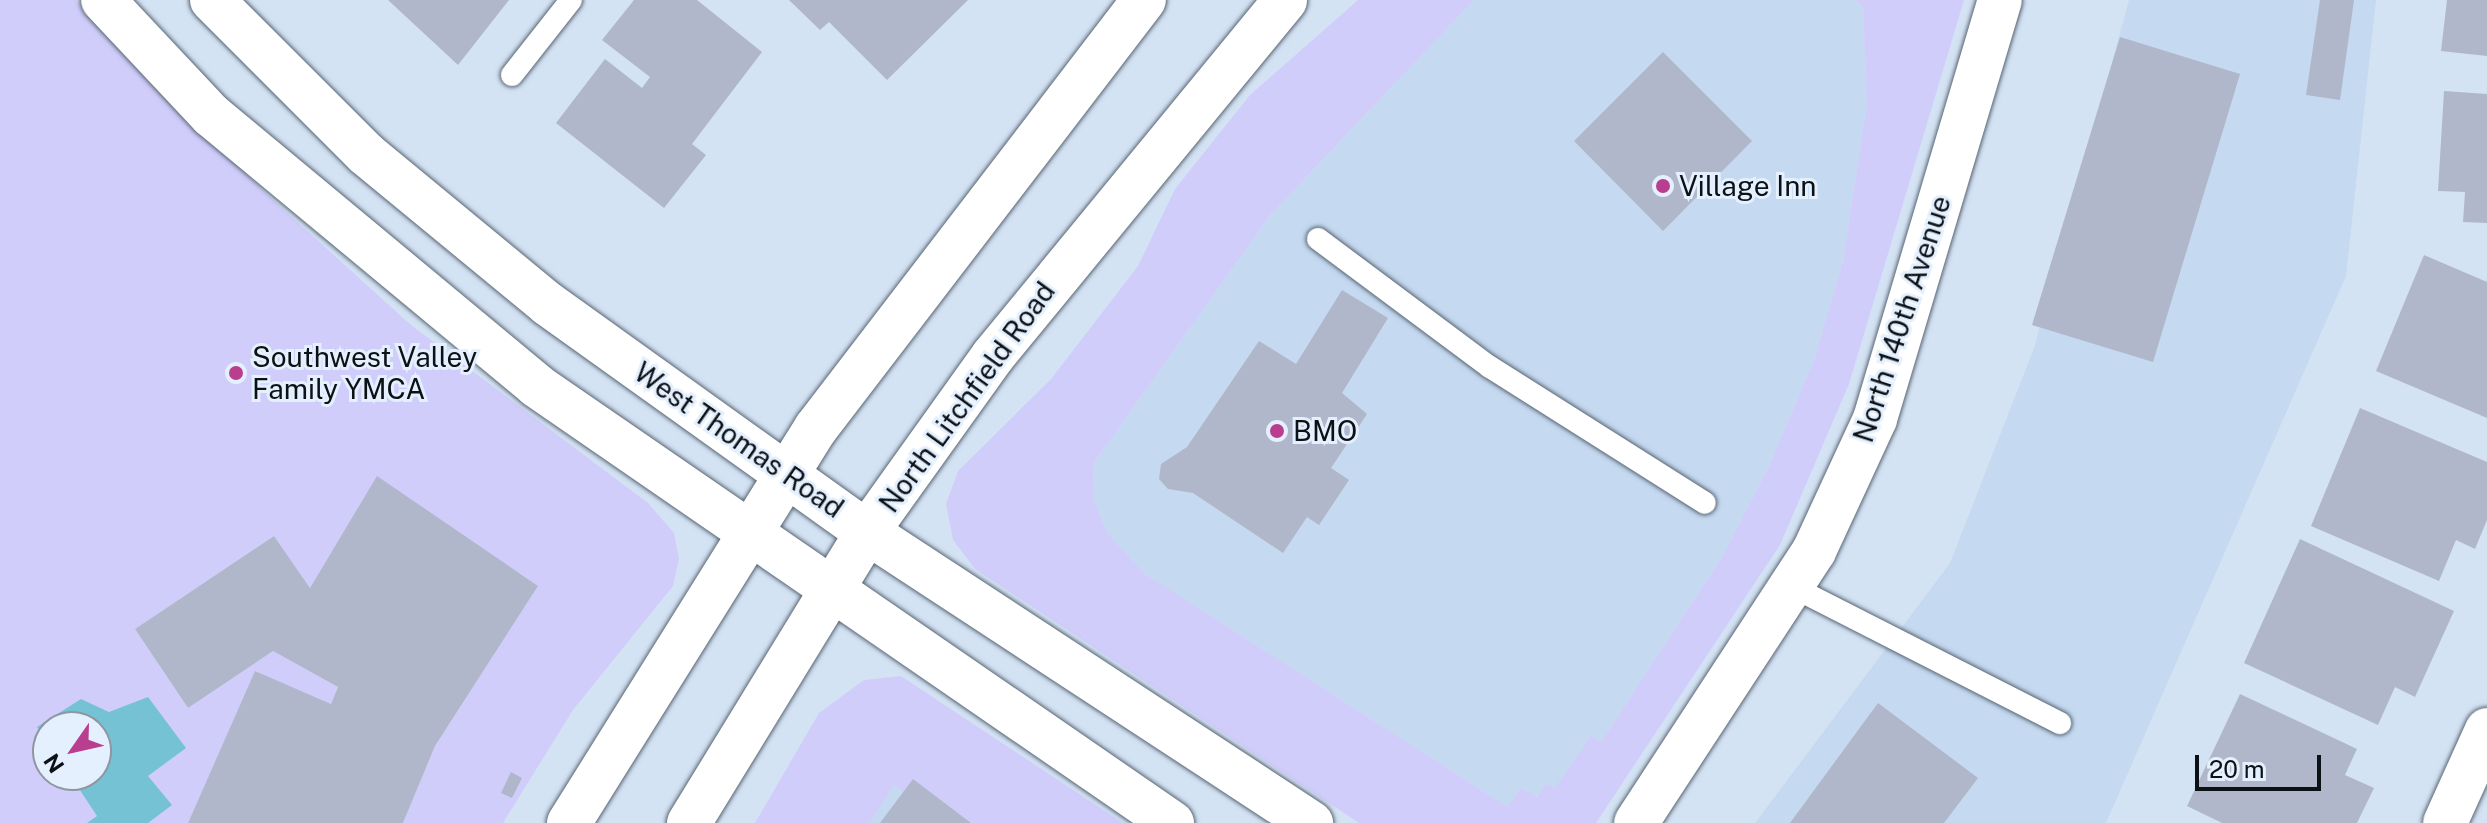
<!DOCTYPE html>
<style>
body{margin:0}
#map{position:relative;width:2487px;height:823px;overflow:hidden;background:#d4e3f4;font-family:"Public Sans",sans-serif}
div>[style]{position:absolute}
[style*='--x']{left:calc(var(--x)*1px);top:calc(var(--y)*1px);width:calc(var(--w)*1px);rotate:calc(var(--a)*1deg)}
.built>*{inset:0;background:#c5d9f0}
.green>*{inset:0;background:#d1cdfb}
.water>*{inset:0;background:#75c2d4}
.building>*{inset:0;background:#b0b7ca}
.roads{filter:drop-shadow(0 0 2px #586573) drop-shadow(0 0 2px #586573)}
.service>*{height:22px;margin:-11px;padding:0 11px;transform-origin:11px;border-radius:11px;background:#fff}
.minor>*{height:44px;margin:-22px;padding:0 22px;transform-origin:22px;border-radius:22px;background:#fff}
.secondary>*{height:44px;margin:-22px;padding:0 22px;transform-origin:22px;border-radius:22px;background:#fff}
.dots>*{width:22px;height:22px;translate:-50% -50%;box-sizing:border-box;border:4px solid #e4f0fe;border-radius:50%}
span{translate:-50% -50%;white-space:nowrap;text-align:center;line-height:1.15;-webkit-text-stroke:6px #e4f0fe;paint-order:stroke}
.poi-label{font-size:28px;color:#0c1116}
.left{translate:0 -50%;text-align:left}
.street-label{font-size:28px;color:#0c1116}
.north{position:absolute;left:32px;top:711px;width:80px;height:80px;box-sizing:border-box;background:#e4f0fe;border:2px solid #8e97a1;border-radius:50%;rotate:236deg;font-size:22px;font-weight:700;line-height:32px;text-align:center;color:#0c1116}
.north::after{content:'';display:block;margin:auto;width:28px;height:36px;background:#b93e8e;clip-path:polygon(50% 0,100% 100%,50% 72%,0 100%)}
.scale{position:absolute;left:2195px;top:755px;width:126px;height:36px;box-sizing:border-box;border:4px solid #0c1116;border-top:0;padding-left:10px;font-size:24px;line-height:28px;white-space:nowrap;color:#0c1116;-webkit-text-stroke:6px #e4f0fe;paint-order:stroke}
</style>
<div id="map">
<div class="built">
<i style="clip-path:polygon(1474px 0,1855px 0,1863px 7px,1867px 103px,1843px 261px,1814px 360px,1769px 466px,1722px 557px,1601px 742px,1591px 737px,1555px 789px,1508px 807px,1144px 573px,1108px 534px,1094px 500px,1093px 464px,1271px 214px)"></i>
<i style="clip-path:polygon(2129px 0,2376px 0,2346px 276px,2106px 823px,1755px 823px,1950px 563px,2034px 348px)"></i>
<i style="clip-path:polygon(894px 784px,953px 823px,870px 823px)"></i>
</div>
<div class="green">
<i style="clip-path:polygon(evenodd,0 0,76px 0,262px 190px,411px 325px,648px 503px,674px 533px,679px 559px,673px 586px,573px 710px,503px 823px,403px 823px,435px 746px,538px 586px,377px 477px,310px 588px,274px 536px,135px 629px,188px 708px,273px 651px,338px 687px,331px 704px,255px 672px,188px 823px,0 823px,0 0,48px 727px,96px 727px,96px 775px,48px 775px,48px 727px)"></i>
<i style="clip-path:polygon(1358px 0,1474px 0,1271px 214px,1093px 464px,1094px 500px,1108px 534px,1144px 573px,1508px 807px,1521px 788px,1537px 797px,1546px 784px,1555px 788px,1591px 736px,1601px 742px,1722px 557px,1769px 466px,1814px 360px,1843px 261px,1867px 103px,1863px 7px,1855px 0,1964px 0,1849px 384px,1780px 545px,1596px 823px,1359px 823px,975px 569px,953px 540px,946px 504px,958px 471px,1051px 379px,1138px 266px,1175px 189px,1250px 95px)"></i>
<i style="clip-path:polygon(901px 676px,1123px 823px,953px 823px,894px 785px,870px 823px,755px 823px,819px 713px,864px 680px)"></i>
</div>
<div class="water">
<i style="clip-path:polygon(148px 697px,186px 748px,148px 776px,172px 805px,148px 823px,87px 823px,97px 816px,70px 775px,96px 775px,96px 727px,48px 727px,48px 742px,37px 727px,81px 699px,109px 712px)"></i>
</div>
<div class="building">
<i style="clip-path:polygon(388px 0,509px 0,458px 65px)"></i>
<i style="clip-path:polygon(634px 0,697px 0,762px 52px,692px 144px,706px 155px,664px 208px,556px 123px,605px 59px,642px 88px,650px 77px,602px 40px)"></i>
<i style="clip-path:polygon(789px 0,968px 0,887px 80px,829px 22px,820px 30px)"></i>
<i style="clip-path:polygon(2320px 0,2354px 0,2340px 100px,2306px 95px)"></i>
<i style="clip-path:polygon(2447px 0,2487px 0,2487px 56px,2441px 51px)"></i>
<i style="clip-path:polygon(2120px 37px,2240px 74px,2153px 362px,2032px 325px)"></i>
<i style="clip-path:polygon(1663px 52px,1752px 141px,1663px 231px,1574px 141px)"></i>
<i style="clip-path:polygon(2444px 91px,2487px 94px,2487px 223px,2463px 222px,2465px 192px,2438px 191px)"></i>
<i style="clip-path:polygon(2424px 255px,2487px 282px,2487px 418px,2376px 371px)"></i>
<i style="clip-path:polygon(1342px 290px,1388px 318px,1342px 393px,1367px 414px,1331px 468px,1349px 480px,1319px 525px,1307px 517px,1283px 553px,1193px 493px,1168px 489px,1159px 479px,1161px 464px,1187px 447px,1259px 341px,1296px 364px)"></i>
<i style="clip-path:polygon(2360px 408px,2487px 462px,2487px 520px,2475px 549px,2456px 540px,2439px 581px,2311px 526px)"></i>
<i style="clip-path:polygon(377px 476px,538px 586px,435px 746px,403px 823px,188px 823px,255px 671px,331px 704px,338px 687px,273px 651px,188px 708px,135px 629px,274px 536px,310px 588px)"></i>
<i style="clip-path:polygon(2300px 539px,2454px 611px,2415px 697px,2395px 687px,2378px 725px,2244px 663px)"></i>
<i style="clip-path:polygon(2240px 694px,2357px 749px,2345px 775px,2374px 788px,2357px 823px,2222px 823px,2187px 806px)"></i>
<i style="clip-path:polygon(1878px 703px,1978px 778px,1944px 823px,1790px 823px)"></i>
<i style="clip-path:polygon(511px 772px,522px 778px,512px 798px,501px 793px)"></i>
<i style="clip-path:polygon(913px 779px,971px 823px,880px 823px)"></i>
</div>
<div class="roads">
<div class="service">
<i style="--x:512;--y:75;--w:95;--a:-51.8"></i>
<i style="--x:1318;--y:239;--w:214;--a:36.7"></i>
<i style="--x:1490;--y:367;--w:254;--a:32.3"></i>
<i style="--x:1791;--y:586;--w:302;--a:27"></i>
</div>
<div class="minor">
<i style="--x:1636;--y:823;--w:325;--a:-56.8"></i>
<i style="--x:1814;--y:551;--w:145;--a:-65.2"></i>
<i style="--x:1875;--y:419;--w:437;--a:-73.4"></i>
<i style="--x:2445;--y:823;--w:102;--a:-65.7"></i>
</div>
<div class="secondary">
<i style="--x:103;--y:0;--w:158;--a:46.8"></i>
<i style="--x:211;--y:115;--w:424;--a:39.7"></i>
<i style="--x:537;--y:386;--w:771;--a:34.54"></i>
<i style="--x:212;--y:0;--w:218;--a:45"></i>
<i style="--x:366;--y:154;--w:236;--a:39.5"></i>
<i style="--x:548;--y:304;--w:392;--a:35.6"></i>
<i style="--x:867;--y:532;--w:531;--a:33.24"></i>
<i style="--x:569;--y:823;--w:466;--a:-58"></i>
<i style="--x:816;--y:428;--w:539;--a:-52.54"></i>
<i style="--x:689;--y:823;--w:341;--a:-58.5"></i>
<i style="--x:867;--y:532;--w:216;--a:-54.4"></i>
<i style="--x:993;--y:356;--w:460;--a:-50.6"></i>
</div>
</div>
<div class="dots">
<i style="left:1663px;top:186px;background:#b93e8e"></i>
<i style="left:236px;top:373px;background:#b93e8e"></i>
<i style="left:1277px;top:431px;background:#b93e8e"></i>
</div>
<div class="poi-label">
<span class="left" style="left:1679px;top:186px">Village Inn</span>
<span class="left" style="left:252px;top:373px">Southwest Valley<br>Family YMCA</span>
<span class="left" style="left:1293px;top:431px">BMO</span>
</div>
<div class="street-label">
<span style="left:1902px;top:319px;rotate:-72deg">North 140th Avenue</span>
<span style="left:967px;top:397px;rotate:-54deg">North Litchfield Road</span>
<span style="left:739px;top:440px;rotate:35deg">West Thomas Road</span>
</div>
<div class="north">N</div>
<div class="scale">20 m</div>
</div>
